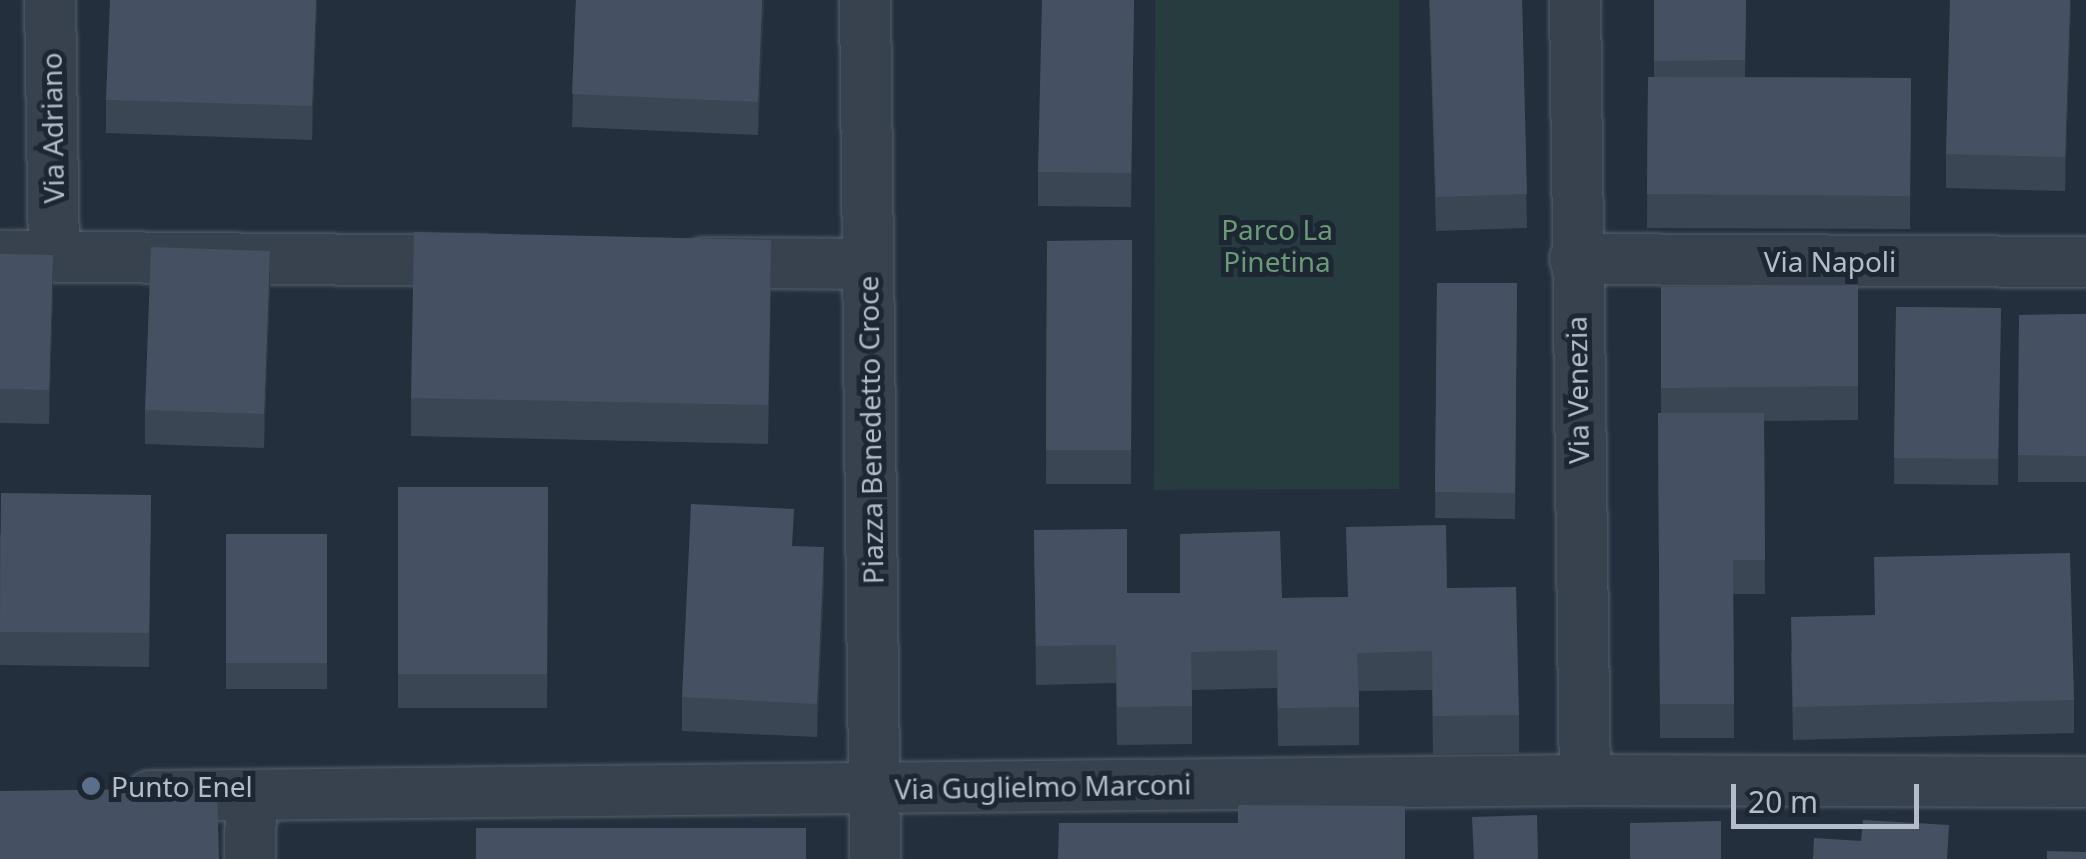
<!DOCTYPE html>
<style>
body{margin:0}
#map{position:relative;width:2086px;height:859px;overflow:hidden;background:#242f3e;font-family:"Noto Sans",sans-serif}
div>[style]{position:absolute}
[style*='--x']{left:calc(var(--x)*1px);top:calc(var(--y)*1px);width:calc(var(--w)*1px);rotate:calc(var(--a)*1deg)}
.green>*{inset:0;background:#263c3f}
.roads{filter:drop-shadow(0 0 2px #565f6c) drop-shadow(0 0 2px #565f6c)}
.minor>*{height:50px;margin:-25px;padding:0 25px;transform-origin:25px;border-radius:25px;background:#38414e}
.wall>*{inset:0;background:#3b4654}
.shaded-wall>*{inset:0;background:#303945}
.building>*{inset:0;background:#455162}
.dots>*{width:28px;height:28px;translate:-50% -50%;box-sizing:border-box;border:5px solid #1d2633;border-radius:50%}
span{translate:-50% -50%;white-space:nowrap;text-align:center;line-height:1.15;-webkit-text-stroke:10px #1d2633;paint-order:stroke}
.street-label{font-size:28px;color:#b4bcc9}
.park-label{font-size:28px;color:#6b9a76}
.poi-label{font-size:28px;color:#b4bcc9}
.left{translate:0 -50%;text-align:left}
.scale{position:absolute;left:1731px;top:784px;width:188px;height:45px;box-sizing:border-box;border:5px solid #b4bcc9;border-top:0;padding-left:12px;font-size:30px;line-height:35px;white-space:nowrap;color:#b4bcc9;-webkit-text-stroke:8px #1d2633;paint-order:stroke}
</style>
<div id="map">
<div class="green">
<i style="clip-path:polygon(1155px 0,1399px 0,1399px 489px,1154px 490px)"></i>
</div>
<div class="roads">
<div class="minor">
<i style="--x:50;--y:0;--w:257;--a:89.1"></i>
<i style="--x:865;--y:0;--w:859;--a:89.33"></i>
<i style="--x:1575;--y:0;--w:780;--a:89.27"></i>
<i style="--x:0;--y:256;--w:483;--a:0.6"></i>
<i style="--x:1575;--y:259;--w:511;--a:0.34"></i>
<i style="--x:703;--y:263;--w:165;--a:0.3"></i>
<i style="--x:150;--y:796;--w:1435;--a:-0.64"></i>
<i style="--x:1585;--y:780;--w:501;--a:0.23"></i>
<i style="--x:250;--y:859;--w:63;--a:-89.1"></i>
</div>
</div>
<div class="wall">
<i style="clip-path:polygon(317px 0,312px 140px,106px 133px,106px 100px)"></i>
<i style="clip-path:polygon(576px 0,764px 0,758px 135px,572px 127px)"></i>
<i style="clip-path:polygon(1134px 0,1131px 207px,1038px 206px,1038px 172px)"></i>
<i style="clip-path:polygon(1429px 0,1522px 0,1527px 228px,1436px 231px)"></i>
<i style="clip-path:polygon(1654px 0,1746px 0,1745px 77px,1911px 78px,1910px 229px,1647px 228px,1648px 77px,1654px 77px)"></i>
<i style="clip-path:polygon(2071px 0,2065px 191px,1946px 188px,1946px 154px)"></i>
<i style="clip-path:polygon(1132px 240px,1131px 484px,1046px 484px,1047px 241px)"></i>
<i style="clip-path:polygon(0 254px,53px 289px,49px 424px,0 423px)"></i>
<i style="clip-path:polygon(771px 278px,768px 444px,411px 436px,411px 398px)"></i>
<i style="clip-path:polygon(1437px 283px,1517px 283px,1515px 519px,1435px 518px)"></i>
<i style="clip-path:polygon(270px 285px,264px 448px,145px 444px,145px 410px)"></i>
<i style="clip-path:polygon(1858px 285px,1858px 420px,1764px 421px,1765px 594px,1733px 594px,1734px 738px,1660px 738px,1658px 413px,1661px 413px,1661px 287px)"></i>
<i style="clip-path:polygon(1896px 307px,2001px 308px,1998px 485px,1894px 484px)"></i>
<i style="clip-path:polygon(2086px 314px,2086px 482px,2018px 482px,2019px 315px)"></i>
<i style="clip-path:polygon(398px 487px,548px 487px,547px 708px,398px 708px)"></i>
<i style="clip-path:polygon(151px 495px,149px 667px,0 665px,0 535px)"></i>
<i style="clip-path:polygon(1034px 530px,1127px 593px,1282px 598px,1347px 597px,1447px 588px,1519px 715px,1519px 753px,1433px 754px,1432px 690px,1359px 691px,1359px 745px,1278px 746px,1277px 688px,1192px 690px,1192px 744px,1117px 745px,1116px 683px,1036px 685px)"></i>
<i style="clip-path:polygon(226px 534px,327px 534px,327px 689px,226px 689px)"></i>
<i style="clip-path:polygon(794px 546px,824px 581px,817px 737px,682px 731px,682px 697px)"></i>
<i style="clip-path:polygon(1791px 651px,2074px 700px,2074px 733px,1793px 740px)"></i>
</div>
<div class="shaded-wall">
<i style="clip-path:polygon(316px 0,317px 0,312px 140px,312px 106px)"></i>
<i style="clip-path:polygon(762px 0,764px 0,758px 135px,758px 102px)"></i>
<i style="clip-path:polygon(2070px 0,2071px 0,2065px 191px,2065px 157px)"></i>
<i style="clip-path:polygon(270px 251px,270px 285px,264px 448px,264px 414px)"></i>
<i style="clip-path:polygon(53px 255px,53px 289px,49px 424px,49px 390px)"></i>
<i style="clip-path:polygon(824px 547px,824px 581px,817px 737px,817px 704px)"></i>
</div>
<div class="building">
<i style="clip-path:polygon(110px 0,316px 0,312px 106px,106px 100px)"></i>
<i style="clip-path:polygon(576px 0,762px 0,758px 102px,572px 94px)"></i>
<i style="clip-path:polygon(1042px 0,1134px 0,1131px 173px,1038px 172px)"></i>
<i style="clip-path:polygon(1430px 0,1522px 0,1527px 194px,1436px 197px)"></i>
<i style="clip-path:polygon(1654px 0,1746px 0,1745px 60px,1654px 61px)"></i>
<i style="clip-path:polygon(1950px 0,2070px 0,2065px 157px,1946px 154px)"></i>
<i style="clip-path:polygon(1648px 77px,1911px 78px,1910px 196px,1647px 194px)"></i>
<i style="clip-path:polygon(414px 232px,771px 240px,768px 405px,411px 398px)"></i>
<i style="clip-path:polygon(1132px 240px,1131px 450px,1046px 450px,1047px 241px)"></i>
<i style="clip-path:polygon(151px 247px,270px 251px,264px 414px,145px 410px)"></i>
<i style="clip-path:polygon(0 254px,53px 255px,49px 390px,0 389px)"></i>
<i style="clip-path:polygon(1437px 283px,1517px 283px,1515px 493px,1435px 492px)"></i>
<i style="clip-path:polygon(1858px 285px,1858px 386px,1661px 388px,1661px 287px)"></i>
<i style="clip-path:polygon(1896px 307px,2001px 308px,1998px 459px,1894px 458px)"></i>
<i style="clip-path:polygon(2086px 314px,2086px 456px,2018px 455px,2019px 315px)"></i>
<i style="clip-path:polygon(1658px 413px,1764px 413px,1765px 560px,1733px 560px,1734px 704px,1660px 704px)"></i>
<i style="clip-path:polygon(398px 487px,548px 487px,547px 674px,398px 674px)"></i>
<i style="clip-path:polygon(1px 493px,151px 495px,149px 633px,0 632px)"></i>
<i style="clip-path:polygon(691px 504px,794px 509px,792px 546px,824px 547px,817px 704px,682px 697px)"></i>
<i style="clip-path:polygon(1446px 525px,1447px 588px,1516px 587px,1519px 715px,1433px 716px,1432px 651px,1357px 653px,1359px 707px,1278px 708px,1277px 650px,1191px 652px,1192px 706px,1117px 707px,1116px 645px,1036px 646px,1034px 530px,1127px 529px,1127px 593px,1180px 593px,1180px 534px,1280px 531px,1282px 598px,1348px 597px,1346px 527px)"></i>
<i style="clip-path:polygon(226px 534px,327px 534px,327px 663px,226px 663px)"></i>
<i style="clip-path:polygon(2070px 553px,2074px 700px,1793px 707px,1791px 617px,1875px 615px,1874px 557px)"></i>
<i style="clip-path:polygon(217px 788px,219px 859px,0 859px,0 791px)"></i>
<i style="clip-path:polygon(1238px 805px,1405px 806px,1405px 859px,1058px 859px,1059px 823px,1238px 823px)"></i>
<i style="clip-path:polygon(1537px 815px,1538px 859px,1474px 859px,1472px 817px)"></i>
<i style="clip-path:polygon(1863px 820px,1949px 825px,1947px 859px,1813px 859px,1814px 838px,1861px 841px)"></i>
<i style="clip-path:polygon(1721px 821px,1721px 859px,1630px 859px,1630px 823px)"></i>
<i style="clip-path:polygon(476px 828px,806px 828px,806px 859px,476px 859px)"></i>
<i style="clip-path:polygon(2047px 851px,2086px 852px,2086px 859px,2047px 859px)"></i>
</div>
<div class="dots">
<i style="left:91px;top:786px;background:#5c6f8a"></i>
</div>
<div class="street-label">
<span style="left:52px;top:128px;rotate:-91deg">Via Adriano</span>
<span style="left:1830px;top:261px">Via Napoli</span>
<span style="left:1577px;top:390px;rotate:-91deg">Via Venezia</span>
<span style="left:870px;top:430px;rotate:-91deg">Piazza Benedetto Croce</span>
<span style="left:1043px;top:786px;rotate:-1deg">Via Guglielmo Marconi</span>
</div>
<div class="park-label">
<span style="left:1277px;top:245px">Parco La<br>Pinetina</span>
</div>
<div class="poi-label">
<span class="left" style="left:111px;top:786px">Punto Enel</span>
</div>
<div class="scale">20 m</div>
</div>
